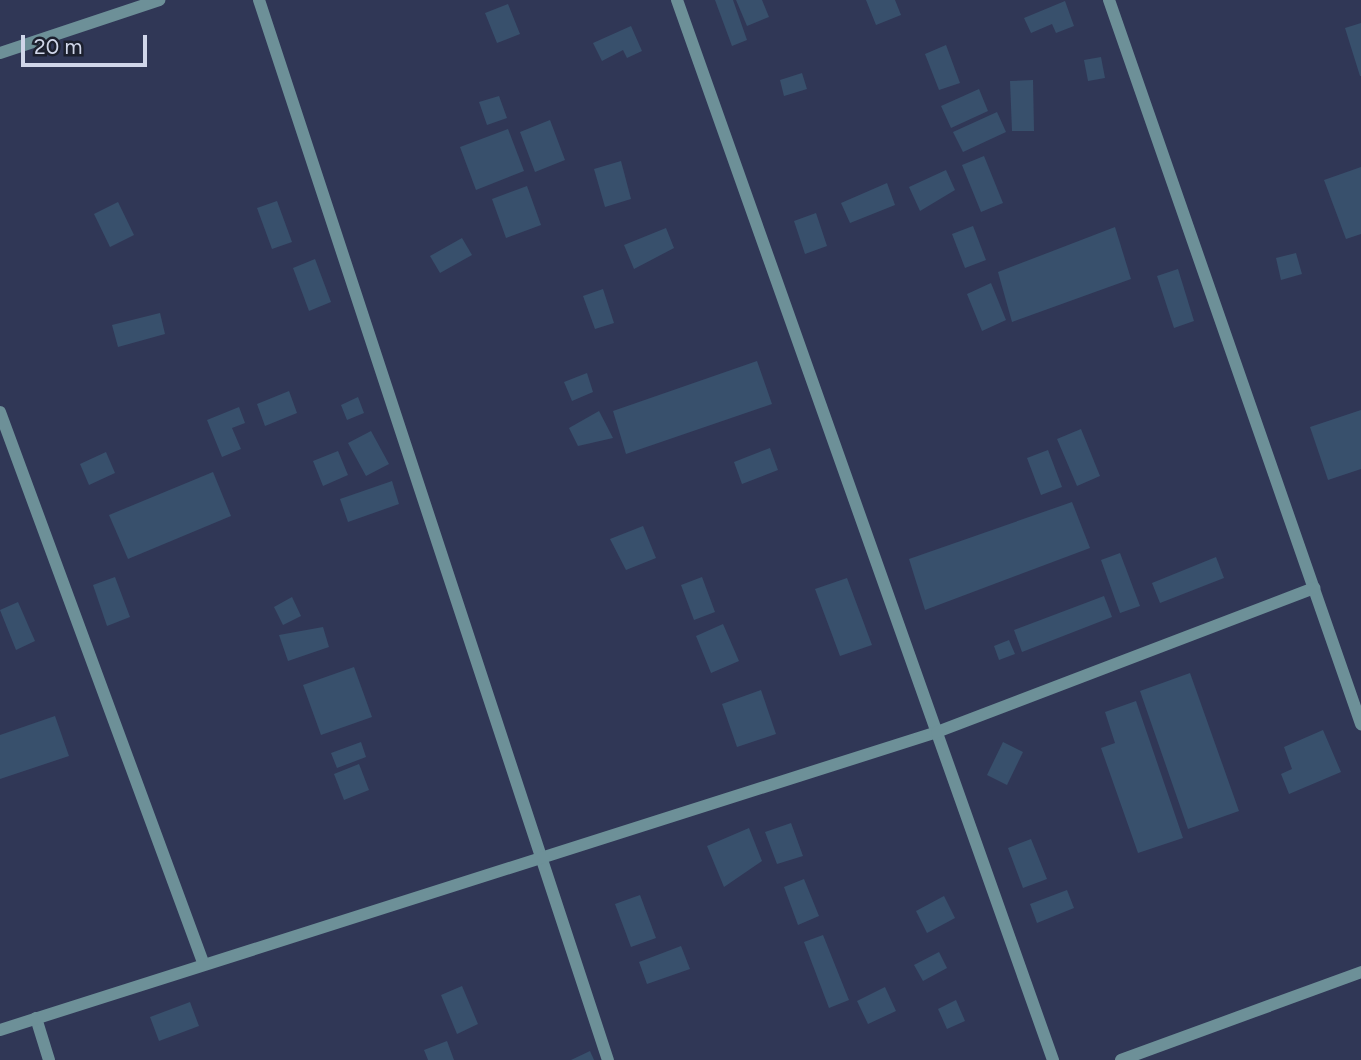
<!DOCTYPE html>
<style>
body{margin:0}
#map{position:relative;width:1361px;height:1060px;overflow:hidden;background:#303756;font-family:Figtree,sans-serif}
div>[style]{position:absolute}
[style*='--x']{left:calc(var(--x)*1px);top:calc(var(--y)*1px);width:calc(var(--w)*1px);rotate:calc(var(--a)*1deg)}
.building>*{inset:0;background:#38506c}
.minor>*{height:12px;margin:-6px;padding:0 6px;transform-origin:6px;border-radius:6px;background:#6d9098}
span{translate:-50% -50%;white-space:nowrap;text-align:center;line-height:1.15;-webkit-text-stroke:5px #1c202e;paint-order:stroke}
.scale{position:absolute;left:21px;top:35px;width:126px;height:32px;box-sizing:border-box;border:4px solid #d0d6e9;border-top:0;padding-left:9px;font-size:21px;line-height:24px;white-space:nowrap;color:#d0d6e9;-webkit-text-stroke:5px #1c202e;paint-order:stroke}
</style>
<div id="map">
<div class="building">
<i style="clip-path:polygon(715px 0,733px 0,747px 40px,732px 46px)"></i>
<i style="clip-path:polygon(736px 0,762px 0,769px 17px,747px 26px)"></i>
<i style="clip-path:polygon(866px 0,895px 0,901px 15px,876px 25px)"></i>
<i style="clip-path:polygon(1065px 1px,1074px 26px,1056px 33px,1052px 24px,1031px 33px,1024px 18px)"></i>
<i style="clip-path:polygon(508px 4px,520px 34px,497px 43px,485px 13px)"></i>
<i style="clip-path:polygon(1361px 23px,1361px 76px,1360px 76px,1345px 28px)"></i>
<i style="clip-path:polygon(631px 26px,642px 51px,627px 58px,623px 50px,602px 61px,593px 43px)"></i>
<i style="clip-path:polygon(946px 45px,960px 83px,939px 90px,925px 54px)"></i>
<i style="clip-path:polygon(1101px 57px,1105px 78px,1088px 81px,1084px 60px)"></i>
<i style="clip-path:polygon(802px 73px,807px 89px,784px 96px,780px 80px)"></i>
<i style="clip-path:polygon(1033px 80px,1034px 131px,1012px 131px,1010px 81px)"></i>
<i style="clip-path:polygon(979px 89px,988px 111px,951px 128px,941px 106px)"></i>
<i style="clip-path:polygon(499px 96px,507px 118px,487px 125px,479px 102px)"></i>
<i style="clip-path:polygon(997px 112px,1006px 132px,963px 152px,953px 132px)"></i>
<i style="clip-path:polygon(550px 120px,565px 160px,535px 172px,520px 132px)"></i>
<i style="clip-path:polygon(508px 129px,524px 171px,476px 190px,460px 147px)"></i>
<i style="clip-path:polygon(984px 156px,1003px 203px,981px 212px,962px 165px)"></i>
<i style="clip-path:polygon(621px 161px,631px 199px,605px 207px,594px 169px)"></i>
<i style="clip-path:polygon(1361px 167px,1361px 234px,1346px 239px,1324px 180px)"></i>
<i style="clip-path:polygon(946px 170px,955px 190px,920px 211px,909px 187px)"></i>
<i style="clip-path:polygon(887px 183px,895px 205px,850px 223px,841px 203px)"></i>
<i style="clip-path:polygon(527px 186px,541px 225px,506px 238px,492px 199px)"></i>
<i style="clip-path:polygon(277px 201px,292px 242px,272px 249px,257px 208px)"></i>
<i style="clip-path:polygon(118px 202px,134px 235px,110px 247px,94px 214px)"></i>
<i style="clip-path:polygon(816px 213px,827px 246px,805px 254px,794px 221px)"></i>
<i style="clip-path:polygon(973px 226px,986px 260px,965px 268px,952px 234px)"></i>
<i style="clip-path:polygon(1115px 227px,1131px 279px,1012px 322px,998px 272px)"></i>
<i style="clip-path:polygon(666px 228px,674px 248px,634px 269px,624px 245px)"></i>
<i style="clip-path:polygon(462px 238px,472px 255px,440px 273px,430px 256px)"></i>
<i style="clip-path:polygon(1296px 253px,1302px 274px,1281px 280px,1276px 258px)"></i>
<i style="clip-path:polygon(315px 259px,331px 302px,309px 311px,293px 268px)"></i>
<i style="clip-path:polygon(1178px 269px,1194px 321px,1174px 328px,1157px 276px)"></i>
<i style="clip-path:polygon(991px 283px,1006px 320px,982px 331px,967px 294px)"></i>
<i style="clip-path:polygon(603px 289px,614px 323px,595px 329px,583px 296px)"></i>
<i style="clip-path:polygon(160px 313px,165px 334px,118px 347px,112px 325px)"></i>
<i style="clip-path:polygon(757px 361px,772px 404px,626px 454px,613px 411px)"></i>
<i style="clip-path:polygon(587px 373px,593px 392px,572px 401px,564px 382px)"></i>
<i style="clip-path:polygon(289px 391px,297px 413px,265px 426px,257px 404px)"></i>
<i style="clip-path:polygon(358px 397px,364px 413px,347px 420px,341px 405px)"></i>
<i style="clip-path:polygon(239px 407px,245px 423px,232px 428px,241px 449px,222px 457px,207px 420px)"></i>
<i style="clip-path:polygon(1361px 410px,1361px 469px,1328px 480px,1310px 427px)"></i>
<i style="clip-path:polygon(599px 411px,613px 438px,578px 446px,569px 428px)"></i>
<i style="clip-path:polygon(1081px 429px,1100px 476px,1077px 486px,1057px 439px)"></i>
<i style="clip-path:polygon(371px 431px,389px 464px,366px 476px,348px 443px)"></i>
<i style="clip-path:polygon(770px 448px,778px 470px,742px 484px,734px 462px)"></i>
<i style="clip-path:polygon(1048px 450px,1062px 487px,1041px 495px,1027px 458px)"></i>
<i style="clip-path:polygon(338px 451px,348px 475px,323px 486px,313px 461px)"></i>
<i style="clip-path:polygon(106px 452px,115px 473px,89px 485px,80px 464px)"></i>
<i style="clip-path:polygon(213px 472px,231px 516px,128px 559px,109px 515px)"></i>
<i style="clip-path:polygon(392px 481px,399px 504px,348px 522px,340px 499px)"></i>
<i style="clip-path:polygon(1072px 502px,1090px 548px,925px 610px,909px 559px)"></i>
<i style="clip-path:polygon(643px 526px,656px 558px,626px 570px,610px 539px)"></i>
<i style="clip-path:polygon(1120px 553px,1140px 606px,1120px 613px,1101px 560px)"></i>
<i style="clip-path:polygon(1216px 557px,1224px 578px,1160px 603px,1152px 583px)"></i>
<i style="clip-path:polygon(115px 577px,130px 617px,107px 626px,93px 585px)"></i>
<i style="clip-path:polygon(702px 577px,715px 612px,694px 620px,681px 585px)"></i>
<i style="clip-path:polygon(847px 578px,872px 645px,840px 656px,815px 589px)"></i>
<i style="clip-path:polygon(1104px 596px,1112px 617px,1022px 652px,1014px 630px)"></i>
<i style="clip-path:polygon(292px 597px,301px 616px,283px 625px,274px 607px)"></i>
<i style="clip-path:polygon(18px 602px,35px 641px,16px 650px,0 610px)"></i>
<i style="clip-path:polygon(723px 624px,739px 661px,711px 673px,696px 636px)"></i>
<i style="clip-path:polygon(323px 627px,329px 647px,288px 661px,279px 635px)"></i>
<i style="clip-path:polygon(1009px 640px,1015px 654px,999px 660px,994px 646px)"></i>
<i style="clip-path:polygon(354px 667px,372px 717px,321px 735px,303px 685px)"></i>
<i style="clip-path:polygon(1190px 673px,1239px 811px,1188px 829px,1140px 691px)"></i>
<i style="clip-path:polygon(761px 690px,776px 734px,737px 747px,722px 704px)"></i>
<i style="clip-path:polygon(1136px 701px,1183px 838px,1138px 853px,1101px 748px,1115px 743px,1105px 712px)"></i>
<i style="clip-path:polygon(55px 716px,69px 756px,0 779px,0 735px)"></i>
<i style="clip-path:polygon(1323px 730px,1341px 772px,1289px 794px,1281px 774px,1292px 769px,1284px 747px)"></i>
<i style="clip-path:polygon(361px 742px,366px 757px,337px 768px,331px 753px)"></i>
<i style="clip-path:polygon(1003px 742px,1023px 752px,1007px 785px,987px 775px)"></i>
<i style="clip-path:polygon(359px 764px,369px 790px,344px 800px,334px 774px)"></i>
<i style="clip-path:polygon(791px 823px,803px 856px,777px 864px,765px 832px)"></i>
<i style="clip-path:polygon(749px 828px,762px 861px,724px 887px,707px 846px)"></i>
<i style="clip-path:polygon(1031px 839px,1047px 879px,1023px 888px,1008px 848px)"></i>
<i style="clip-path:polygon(804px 879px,819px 916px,798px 925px,784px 887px)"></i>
<i style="clip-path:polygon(1067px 890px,1074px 908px,1037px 923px,1030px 904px)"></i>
<i style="clip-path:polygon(640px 895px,656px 938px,631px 947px,615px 904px)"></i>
<i style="clip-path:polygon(944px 896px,955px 918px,927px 933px,916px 911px)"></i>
<i style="clip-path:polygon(823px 935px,849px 1000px,829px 1008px,804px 942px)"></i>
<i style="clip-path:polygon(681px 946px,690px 969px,647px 984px,639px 962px)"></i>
<i style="clip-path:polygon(939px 952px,947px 968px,923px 981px,914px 965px)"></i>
<i style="clip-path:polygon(462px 986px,478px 1024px,457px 1034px,441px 995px)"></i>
<i style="clip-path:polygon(885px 987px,896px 1011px,868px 1024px,857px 1001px)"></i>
<i style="clip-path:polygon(956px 1000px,965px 1021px,947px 1029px,938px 1009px)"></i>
<i style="clip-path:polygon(190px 1002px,199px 1026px,159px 1041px,150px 1017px)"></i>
<i style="clip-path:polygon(447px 1041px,454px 1060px,428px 1060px,424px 1050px)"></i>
<i style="clip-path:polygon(590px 1051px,594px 1060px,571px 1060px)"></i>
</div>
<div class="minor">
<i style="--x:259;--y:0;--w:1116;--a:71.78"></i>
<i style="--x:677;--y:0;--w:1125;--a:70.47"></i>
<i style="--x:1109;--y:0;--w:767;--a:70.81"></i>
<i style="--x:0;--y:53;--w:168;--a:-18.4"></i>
<i style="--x:0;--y:412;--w:589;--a:69.75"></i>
<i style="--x:36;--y:1018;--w:44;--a:72.8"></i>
<i style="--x:0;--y:1030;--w:983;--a:-17.64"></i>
<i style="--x:937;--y:732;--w:404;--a:-20.9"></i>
<i style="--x:1121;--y:1060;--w:256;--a:-20.1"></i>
</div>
<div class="scale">20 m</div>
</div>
